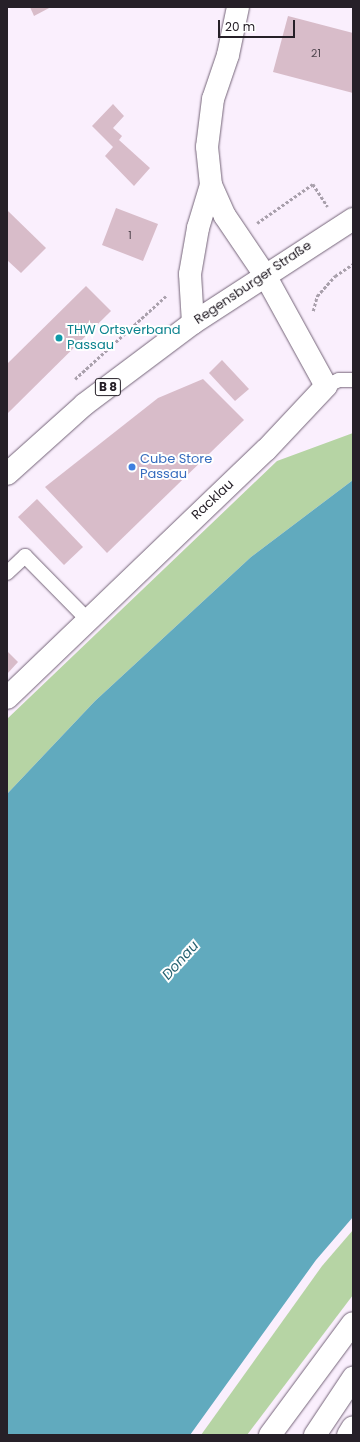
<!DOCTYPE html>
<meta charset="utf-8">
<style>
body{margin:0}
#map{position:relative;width:360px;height:1442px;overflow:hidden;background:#faeffd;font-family:Poppins,sans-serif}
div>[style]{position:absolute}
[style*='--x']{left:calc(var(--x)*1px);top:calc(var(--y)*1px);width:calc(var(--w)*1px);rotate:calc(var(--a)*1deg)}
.green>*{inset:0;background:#b6d4a4}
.water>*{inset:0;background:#61aabe}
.building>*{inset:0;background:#d8bcc9}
.path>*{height:2.5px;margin-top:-1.25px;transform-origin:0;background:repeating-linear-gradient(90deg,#a9a0ac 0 3px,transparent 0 5px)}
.roads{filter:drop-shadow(0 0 1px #746478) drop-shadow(0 0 1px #746478)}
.service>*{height:14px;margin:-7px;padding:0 7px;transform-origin:7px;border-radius:7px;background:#fff}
.minor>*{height:22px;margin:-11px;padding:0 11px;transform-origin:11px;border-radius:11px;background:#fff}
.tertiary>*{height:22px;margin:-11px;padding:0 11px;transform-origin:11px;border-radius:11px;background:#fff}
.primary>*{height:22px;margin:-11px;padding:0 11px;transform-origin:11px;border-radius:11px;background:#fff}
.dots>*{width:11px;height:11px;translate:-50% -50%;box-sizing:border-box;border:2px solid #fff;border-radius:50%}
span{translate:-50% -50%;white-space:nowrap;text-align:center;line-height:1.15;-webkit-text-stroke:4px #fff;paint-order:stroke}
.number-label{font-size:11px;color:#524750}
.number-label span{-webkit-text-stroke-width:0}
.shield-label span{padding:1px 3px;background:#fff;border:1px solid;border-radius:3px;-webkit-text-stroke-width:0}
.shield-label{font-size:12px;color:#262028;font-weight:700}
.street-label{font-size:13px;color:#262028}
.culture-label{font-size:13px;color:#0d838f}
.left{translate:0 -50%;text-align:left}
.shop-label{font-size:13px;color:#366cbe}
.water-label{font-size:14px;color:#256170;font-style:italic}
.frame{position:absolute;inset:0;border:8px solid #262028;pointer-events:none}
.scale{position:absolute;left:218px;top:20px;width:77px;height:18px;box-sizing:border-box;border:2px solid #262028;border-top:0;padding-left:5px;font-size:12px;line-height:14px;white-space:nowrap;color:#262028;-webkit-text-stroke:3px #fff;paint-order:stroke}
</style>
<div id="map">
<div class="green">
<i style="clip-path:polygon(353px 433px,353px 480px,251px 557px,95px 701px,7px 794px,7px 719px,277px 461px)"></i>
<i style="clip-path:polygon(353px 1230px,353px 1295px,247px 1435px,201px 1435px,322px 1266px)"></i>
</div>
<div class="water">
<i style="clip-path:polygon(353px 480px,353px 1217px,316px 1260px,190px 1435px,7px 1435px,7px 794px,95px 701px,251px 557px)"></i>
</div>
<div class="building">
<i style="clip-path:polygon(30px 7px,51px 7px,34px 16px)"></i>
<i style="clip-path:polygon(288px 16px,353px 33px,353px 93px,273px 72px)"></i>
<i style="clip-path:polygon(113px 104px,124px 116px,113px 128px,122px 136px,119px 140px,150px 168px,134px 186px,105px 156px,113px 147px,92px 126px)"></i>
<i style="clip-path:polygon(116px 208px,158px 224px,143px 261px,102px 245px)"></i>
<i style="clip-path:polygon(7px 210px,46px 248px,21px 273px,7px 260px)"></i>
<i style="clip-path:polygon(86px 286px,111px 311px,7px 414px,7px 364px)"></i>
<i style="clip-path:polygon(222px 360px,249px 389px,235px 401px,209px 373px)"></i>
<i style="clip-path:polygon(203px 379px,244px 420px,107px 553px,45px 487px,158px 398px)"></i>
<i style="clip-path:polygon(37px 499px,83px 547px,64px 565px,18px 517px)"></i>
<i style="clip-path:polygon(7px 651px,18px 662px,7px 674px)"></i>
</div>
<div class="path">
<i style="--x:257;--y:223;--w:68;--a:-34.9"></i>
<i style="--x:313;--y:184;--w:27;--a:57"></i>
<i style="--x:313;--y:311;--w:16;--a:-75"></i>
<i style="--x:317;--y:296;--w:27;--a:-48"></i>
<i style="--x:335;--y:276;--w:22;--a:-34"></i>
<i style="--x:75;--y:379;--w:123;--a:-42.4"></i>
</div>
<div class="roads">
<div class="service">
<i style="--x:326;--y:386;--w:14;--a:-25"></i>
<i style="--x:339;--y:380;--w:14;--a:0"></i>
<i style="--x:7;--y:573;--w:25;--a:-43"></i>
<i style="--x:25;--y:556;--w:88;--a:45.5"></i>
</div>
<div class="minor">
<i style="--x:7;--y:698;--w:359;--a:-43.8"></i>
<i style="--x:266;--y:450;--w:88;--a:-46.8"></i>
<i style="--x:326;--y:386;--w:127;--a:-118.8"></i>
</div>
<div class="tertiary">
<i style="--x:238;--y:7;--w:49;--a:101.8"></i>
<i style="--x:228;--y:55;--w:46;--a:108.8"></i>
<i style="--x:213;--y:99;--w:48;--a:97.1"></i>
<i style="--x:207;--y:147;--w:38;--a:84"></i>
<i style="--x:211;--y:185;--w:34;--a:66"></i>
<i style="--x:225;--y:216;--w:71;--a:55.9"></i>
<i style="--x:193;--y:323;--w:49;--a:-93.5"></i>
<i style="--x:190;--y:274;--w:47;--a:-80.1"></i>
<i style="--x:198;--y:228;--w:45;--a:-73.2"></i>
</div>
<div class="primary">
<i style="--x:7;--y:474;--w:105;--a:-41.9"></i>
<i style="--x:85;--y:404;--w:135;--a:-36.9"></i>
<i style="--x:193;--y:323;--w:191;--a:-33"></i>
<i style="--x:270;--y:1435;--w:139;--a:-53.5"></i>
<i style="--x:315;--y:1435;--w:69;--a:-56.3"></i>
<i style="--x:348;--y:1435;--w:9;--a:-58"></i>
</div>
</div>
<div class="dots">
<i style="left:59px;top:338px;background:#0f9aa8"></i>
<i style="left:132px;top:467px;background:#3f7fe0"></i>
</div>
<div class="number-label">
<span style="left:316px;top:53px">21</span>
<span style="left:130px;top:235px">1</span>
</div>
<div class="shield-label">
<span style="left:108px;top:387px">B 8</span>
</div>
<div class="street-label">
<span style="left:253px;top:283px;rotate:-34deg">Regensburger Straße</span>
<span style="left:213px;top:500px;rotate:-43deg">Racklau</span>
</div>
<div class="culture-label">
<span class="left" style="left:67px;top:338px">THW Ortsverband<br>Passau</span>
</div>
<div class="shop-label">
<span class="left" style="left:140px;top:467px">Cube Store<br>Passau</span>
</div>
<div class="water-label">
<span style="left:180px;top:960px;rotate:-48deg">Donau</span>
</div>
<div class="frame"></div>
<div class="scale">20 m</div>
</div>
